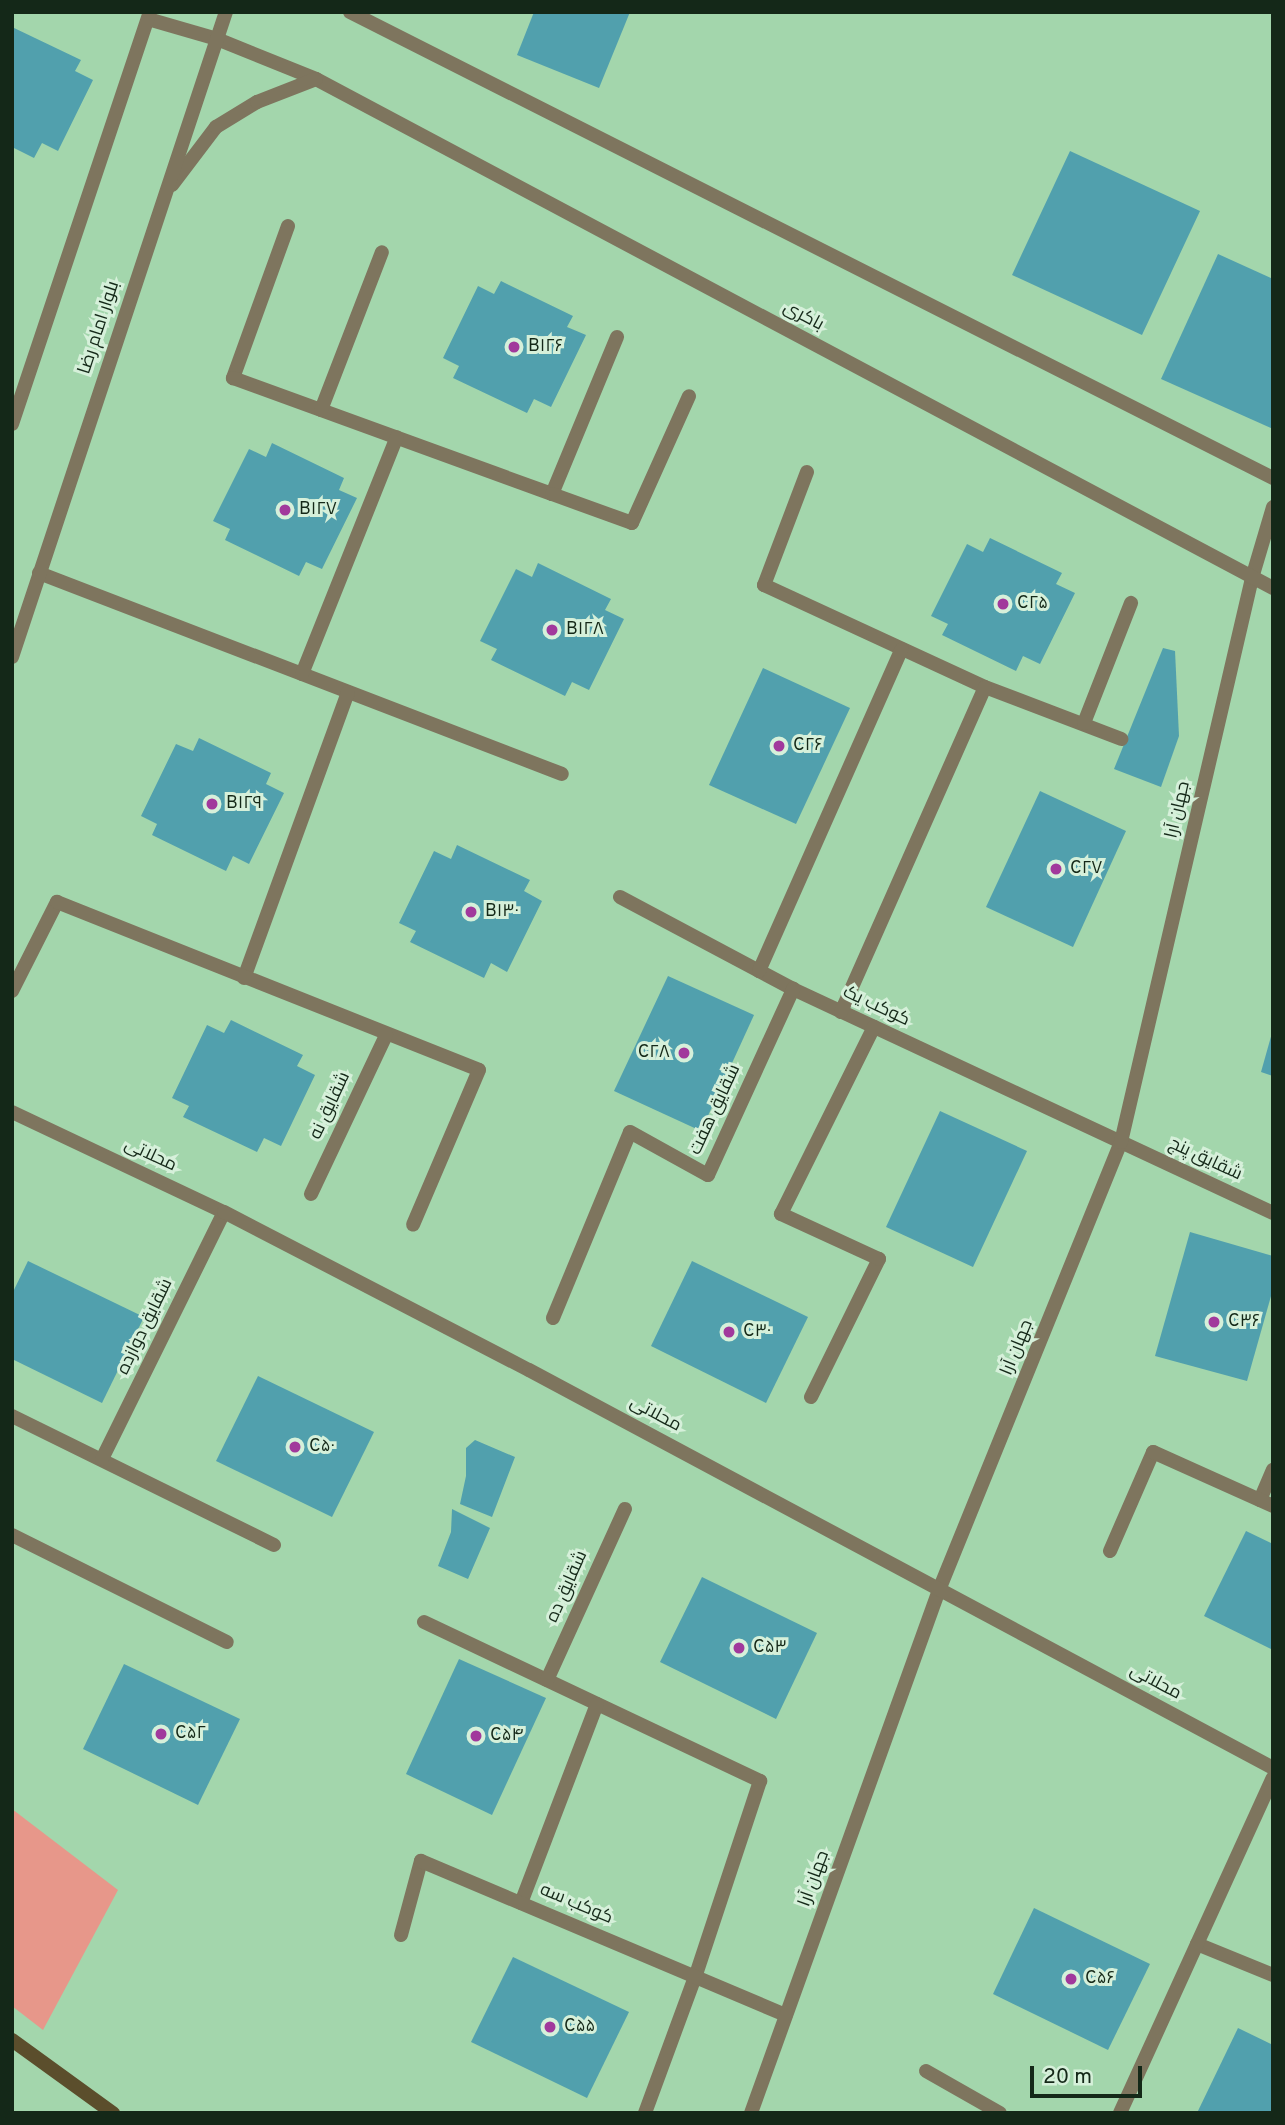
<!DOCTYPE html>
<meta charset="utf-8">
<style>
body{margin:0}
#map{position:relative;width:1285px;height:2125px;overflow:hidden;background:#a3d6ac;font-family:Overpass,Cairo,sans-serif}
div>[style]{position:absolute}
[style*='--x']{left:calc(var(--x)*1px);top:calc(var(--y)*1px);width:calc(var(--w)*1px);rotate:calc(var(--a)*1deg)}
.green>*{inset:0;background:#e7978a}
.building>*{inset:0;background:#51a0ad}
.minor>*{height:14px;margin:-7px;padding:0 7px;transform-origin:7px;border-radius:7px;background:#7e755e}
.tertiary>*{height:14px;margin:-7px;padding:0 7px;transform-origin:7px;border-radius:7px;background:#7e755e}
.secondary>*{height:14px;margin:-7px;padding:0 7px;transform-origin:7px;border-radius:7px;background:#5b4e2c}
.dots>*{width:19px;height:19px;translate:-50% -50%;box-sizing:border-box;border:4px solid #d6f0da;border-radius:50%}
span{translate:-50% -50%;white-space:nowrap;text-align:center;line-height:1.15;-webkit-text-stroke:6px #d6f0da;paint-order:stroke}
.street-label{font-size:18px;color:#142818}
.poi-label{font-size:18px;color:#142818}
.left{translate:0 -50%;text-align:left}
.right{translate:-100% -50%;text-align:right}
.frame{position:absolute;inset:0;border:14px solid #142818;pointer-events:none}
.scale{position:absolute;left:1030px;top:2066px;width:112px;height:32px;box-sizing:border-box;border:4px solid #142818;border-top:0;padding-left:9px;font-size:21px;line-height:24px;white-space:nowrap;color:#142818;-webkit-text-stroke:5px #d6f0da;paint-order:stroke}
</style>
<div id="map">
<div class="green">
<i style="clip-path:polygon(12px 1809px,118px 1890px,43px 2030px,12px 2006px)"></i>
</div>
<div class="building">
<i style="clip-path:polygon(534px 12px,630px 12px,599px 88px,517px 55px)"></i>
<i style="clip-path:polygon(12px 27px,81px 60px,75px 71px,93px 80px,58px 151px,42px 143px,34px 158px,12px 147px)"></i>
<i style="clip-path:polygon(1070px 151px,1200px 211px,1142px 335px,1012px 275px)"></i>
<i style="clip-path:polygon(1218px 254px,1273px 279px,1273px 429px,1161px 379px)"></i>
<i style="clip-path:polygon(501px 281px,573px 316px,567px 327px,586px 335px,551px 407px,534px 399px,527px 413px,453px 378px,459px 366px,443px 358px,478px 286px,494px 294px)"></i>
<i style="clip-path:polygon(272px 443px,344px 478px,339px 490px,357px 498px,322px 569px,306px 562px,299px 576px,225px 540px,230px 529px,213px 521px,249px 449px,266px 457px)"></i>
<i style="clip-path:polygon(990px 538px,1062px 573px,1056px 584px,1075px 593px,1040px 664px,1023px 656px,1016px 671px,942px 635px,948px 624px,931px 616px,967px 544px,983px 552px)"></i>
<i style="clip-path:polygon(538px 563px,611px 599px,605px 610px,624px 619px,589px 690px,572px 682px,565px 696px,491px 660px,497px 649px,480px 641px,516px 569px,532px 577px)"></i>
<i style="clip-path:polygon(1163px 648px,1175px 651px,1179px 736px,1161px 787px,1114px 769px)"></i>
<i style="clip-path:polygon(763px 668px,850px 708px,796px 824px,709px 785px)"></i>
<i style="clip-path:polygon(199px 738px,271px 773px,266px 784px,284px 793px,249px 864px,233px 856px,226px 871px,152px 835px,157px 824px,141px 816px,176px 744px,193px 751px)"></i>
<i style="clip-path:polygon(1040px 791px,1126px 831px,1073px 947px,986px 907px)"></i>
<i style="clip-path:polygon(457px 845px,530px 880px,524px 891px,542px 901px,507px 972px,491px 963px,484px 978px,410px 942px,416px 931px,399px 923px,434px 851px,451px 859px)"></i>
<i style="clip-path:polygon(668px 976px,754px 1015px,701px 1131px,614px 1091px)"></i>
<i style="clip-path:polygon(231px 1020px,303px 1055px,297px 1066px,315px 1075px,281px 1146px,264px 1138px,257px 1152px,183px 1117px,189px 1106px,172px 1098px,207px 1025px,224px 1033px)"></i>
<i style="clip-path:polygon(1272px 1033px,1273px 1033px,1273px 1076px,1261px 1072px)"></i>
<i style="clip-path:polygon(940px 1111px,1027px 1151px,973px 1267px,886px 1227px)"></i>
<i style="clip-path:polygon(1190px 1232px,1273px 1256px,1273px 1289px,1247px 1381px,1155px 1356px)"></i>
<i style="clip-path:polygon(28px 1261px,144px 1317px,102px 1403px,12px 1359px,12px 1294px)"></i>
<i style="clip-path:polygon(692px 1261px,808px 1317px,766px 1403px,651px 1346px)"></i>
<i style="clip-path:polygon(258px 1376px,374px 1432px,332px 1517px,216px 1461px)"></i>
<i style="clip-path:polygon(475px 1440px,515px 1457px,492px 1517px,460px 1504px,466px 1476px,466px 1448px)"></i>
<i style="clip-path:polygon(452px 1509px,490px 1528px,468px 1579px,438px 1566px,451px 1532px)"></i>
<i style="clip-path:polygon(1246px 1531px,1273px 1544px,1273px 1650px,1204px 1616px)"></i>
<i style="clip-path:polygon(702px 1577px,817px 1633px,776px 1719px,660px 1662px)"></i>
<i style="clip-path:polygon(459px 1659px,546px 1698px,492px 1815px,406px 1774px)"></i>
<i style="clip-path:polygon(124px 1664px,240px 1719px,198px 1805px,83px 1749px)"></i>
<i style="clip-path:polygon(1034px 1908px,1150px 1964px,1108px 2050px,993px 1994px)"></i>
<i style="clip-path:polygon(513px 1957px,629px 2012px,587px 2098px,471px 2042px)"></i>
<i style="clip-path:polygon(1238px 2028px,1273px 2045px,1273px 2113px,1197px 2113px)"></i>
</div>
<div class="minor">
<i style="--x:288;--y:226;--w:162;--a:109.9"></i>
<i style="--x:233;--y:378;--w:339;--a:20"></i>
<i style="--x:552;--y:494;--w:170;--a:-67.5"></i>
<i style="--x:321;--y:410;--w:169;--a:-68.9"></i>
<i style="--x:807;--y:472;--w:121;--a:110.8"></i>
<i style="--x:764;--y:585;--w:243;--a:24.8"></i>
<i style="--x:985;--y:687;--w:146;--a:20.9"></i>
<i style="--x:552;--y:494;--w:85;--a:19.9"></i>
<i style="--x:632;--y:523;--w:139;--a:-65.8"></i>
<i style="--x:39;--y:573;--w:560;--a:21.02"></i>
<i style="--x:302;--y:674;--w:255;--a:-68.2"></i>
<i style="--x:1084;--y:723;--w:129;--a:-68.6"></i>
<i style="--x:620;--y:897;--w:196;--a:28"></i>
<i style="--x:793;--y:989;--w:530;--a:25.02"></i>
<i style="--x:759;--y:971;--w:352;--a:-66.1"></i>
<i style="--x:244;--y:978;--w:304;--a:-70"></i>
<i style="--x:12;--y:991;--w:100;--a:-63.2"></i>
<i style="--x:57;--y:902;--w:454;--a:21.7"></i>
<i style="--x:479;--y:1070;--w:168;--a:113.1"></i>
<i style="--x:841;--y:1012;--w:355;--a:-66.1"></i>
<i style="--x:311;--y:1194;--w:176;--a:-64.7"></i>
<i style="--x:553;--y:1318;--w:201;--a:-67.5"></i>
<i style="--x:630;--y:1132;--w:89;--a:28.9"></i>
<i style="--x:708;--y:1175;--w:205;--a:-65.4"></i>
<i style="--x:811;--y:1397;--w:154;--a:-63.8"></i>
<i style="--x:879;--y:1259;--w:108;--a:-155.3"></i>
<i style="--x:781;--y:1214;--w:209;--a:-63.6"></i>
<i style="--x:12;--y:1416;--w:292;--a:26.2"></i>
<i style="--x:102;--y:1459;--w:275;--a:-63.7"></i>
<i style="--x:1260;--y:1500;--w:33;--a:-67"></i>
<i style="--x:12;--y:1535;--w:240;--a:26.5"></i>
<i style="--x:1110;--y:1551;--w:108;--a:-66.5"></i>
<i style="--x:1153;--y:1452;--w:132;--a:24.2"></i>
<i style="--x:424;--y:1622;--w:372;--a:25.3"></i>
<i style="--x:760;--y:1781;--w:206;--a:108.3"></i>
<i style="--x:695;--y:1977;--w:145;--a:110.2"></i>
<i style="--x:547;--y:1680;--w:188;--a:-65.5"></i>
<i style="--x:521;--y:1903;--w:213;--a:-69.1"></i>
<i style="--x:401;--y:1935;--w:77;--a:-74.9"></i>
<i style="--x:421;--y:1861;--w:396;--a:22.9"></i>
<i style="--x:1197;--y:1944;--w:82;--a:22.2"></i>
<i style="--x:926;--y:2071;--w:85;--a:29.6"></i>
<i style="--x:751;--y:2113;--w:556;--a:-70.23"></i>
<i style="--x:939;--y:1590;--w:484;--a:-67.9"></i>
<i style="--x:1121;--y:1142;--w:579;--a:-76.92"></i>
<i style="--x:1252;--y:578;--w:74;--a:-73.5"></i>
<i style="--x:1120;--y:2113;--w:368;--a:-65.5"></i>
</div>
<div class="tertiary">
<i style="--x:350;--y:12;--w:1034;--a:26.79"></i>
<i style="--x:148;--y:19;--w:72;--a:16.2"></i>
<i style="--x:217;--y:39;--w:107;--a:22"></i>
<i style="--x:316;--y:79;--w:1084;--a:28.01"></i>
<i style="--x:172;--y:185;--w:73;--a:-52.8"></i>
<i style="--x:216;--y:127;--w:48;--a:-31.4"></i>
<i style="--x:257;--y:102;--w:63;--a:-21.3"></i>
<i style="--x:12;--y:424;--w:434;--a:-71.5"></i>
<i style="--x:12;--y:657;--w:680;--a:-71.65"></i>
<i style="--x:12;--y:1112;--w:234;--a:25.3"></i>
<i style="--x:224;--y:1212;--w:343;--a:27.4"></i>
<i style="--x:529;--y:1370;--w:844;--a:28.14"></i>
</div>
<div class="secondary">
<i style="--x:12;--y:2040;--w:125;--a:35.9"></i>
</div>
<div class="dots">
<i style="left:514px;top:347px;background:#a1399c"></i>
<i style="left:285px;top:510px;background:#a1399c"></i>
<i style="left:1003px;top:604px;background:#a1399c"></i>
<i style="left:552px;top:630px;background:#a1399c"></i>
<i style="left:779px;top:746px;background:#a1399c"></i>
<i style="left:212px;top:804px;background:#a1399c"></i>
<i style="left:1056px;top:869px;background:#a1399c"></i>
<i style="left:471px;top:912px;background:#a1399c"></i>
<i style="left:684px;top:1053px;background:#a1399c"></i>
<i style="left:1214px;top:1322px;background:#a1399c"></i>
<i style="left:729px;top:1332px;background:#a1399c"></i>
<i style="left:295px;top:1447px;background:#a1399c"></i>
<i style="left:739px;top:1648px;background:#a1399c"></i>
<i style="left:161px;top:1734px;background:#a1399c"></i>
<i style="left:476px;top:1736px;background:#a1399c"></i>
<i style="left:1071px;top:1979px;background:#a1399c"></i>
<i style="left:550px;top:2027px;background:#a1399c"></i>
</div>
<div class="street-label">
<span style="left:803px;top:317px;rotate:28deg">باکری</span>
<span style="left:100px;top:328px;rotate:-72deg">بلوار امام رضا</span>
<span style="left:1179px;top:810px;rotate:-77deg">جهان آرا</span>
<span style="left:876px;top:1007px;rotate:25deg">کوکب یک</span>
<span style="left:331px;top:1106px;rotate:-65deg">شقایق نه</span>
<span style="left:716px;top:1110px;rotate:-65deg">شقایق هفت</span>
<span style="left:150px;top:1156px;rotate:25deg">محلاتی</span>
<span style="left:1205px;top:1160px;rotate:25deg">شقایق پنج</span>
<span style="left:146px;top:1327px;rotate:-64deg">شقایق دوازده</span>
<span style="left:1018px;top:1348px;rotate:-68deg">جهان آرا</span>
<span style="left:655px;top:1415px;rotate:28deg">محلاتی</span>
<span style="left:568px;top:1587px;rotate:-66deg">شقایق ده</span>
<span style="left:1155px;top:1683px;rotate:28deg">محلاتی</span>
<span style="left:815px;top:1879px;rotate:-70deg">جهان آرا</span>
<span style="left:576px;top:1905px;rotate:23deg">کوکب سه</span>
</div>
<div class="poi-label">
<span class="left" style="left:528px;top:347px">B۱۲۶</span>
<span class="left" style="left:299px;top:510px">B۱۲۷</span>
<span class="left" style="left:1017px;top:604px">C۲۵</span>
<span class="left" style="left:566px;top:630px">B۱۲۸</span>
<span class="left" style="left:793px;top:746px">C۲۶</span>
<span class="left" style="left:226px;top:804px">B۱۲۹</span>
<span class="left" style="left:1070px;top:869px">C۲۷</span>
<span class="left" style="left:485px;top:912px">B۱۳۰</span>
<span class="right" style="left:670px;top:1053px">C۲۸</span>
<span class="left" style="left:1228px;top:1322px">C۳۶</span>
<span class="left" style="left:743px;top:1332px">C۳۰</span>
<span class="left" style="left:309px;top:1447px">C۵۰</span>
<span class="left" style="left:753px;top:1648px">C۵۳</span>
<span class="left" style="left:175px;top:1734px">C۵۲</span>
<span class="left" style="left:490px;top:1736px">C۵۴</span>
<span class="left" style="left:1085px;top:1979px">C۵۶</span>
<span class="left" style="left:564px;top:2027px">C۵۵</span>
</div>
<div class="frame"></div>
<div class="scale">20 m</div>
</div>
